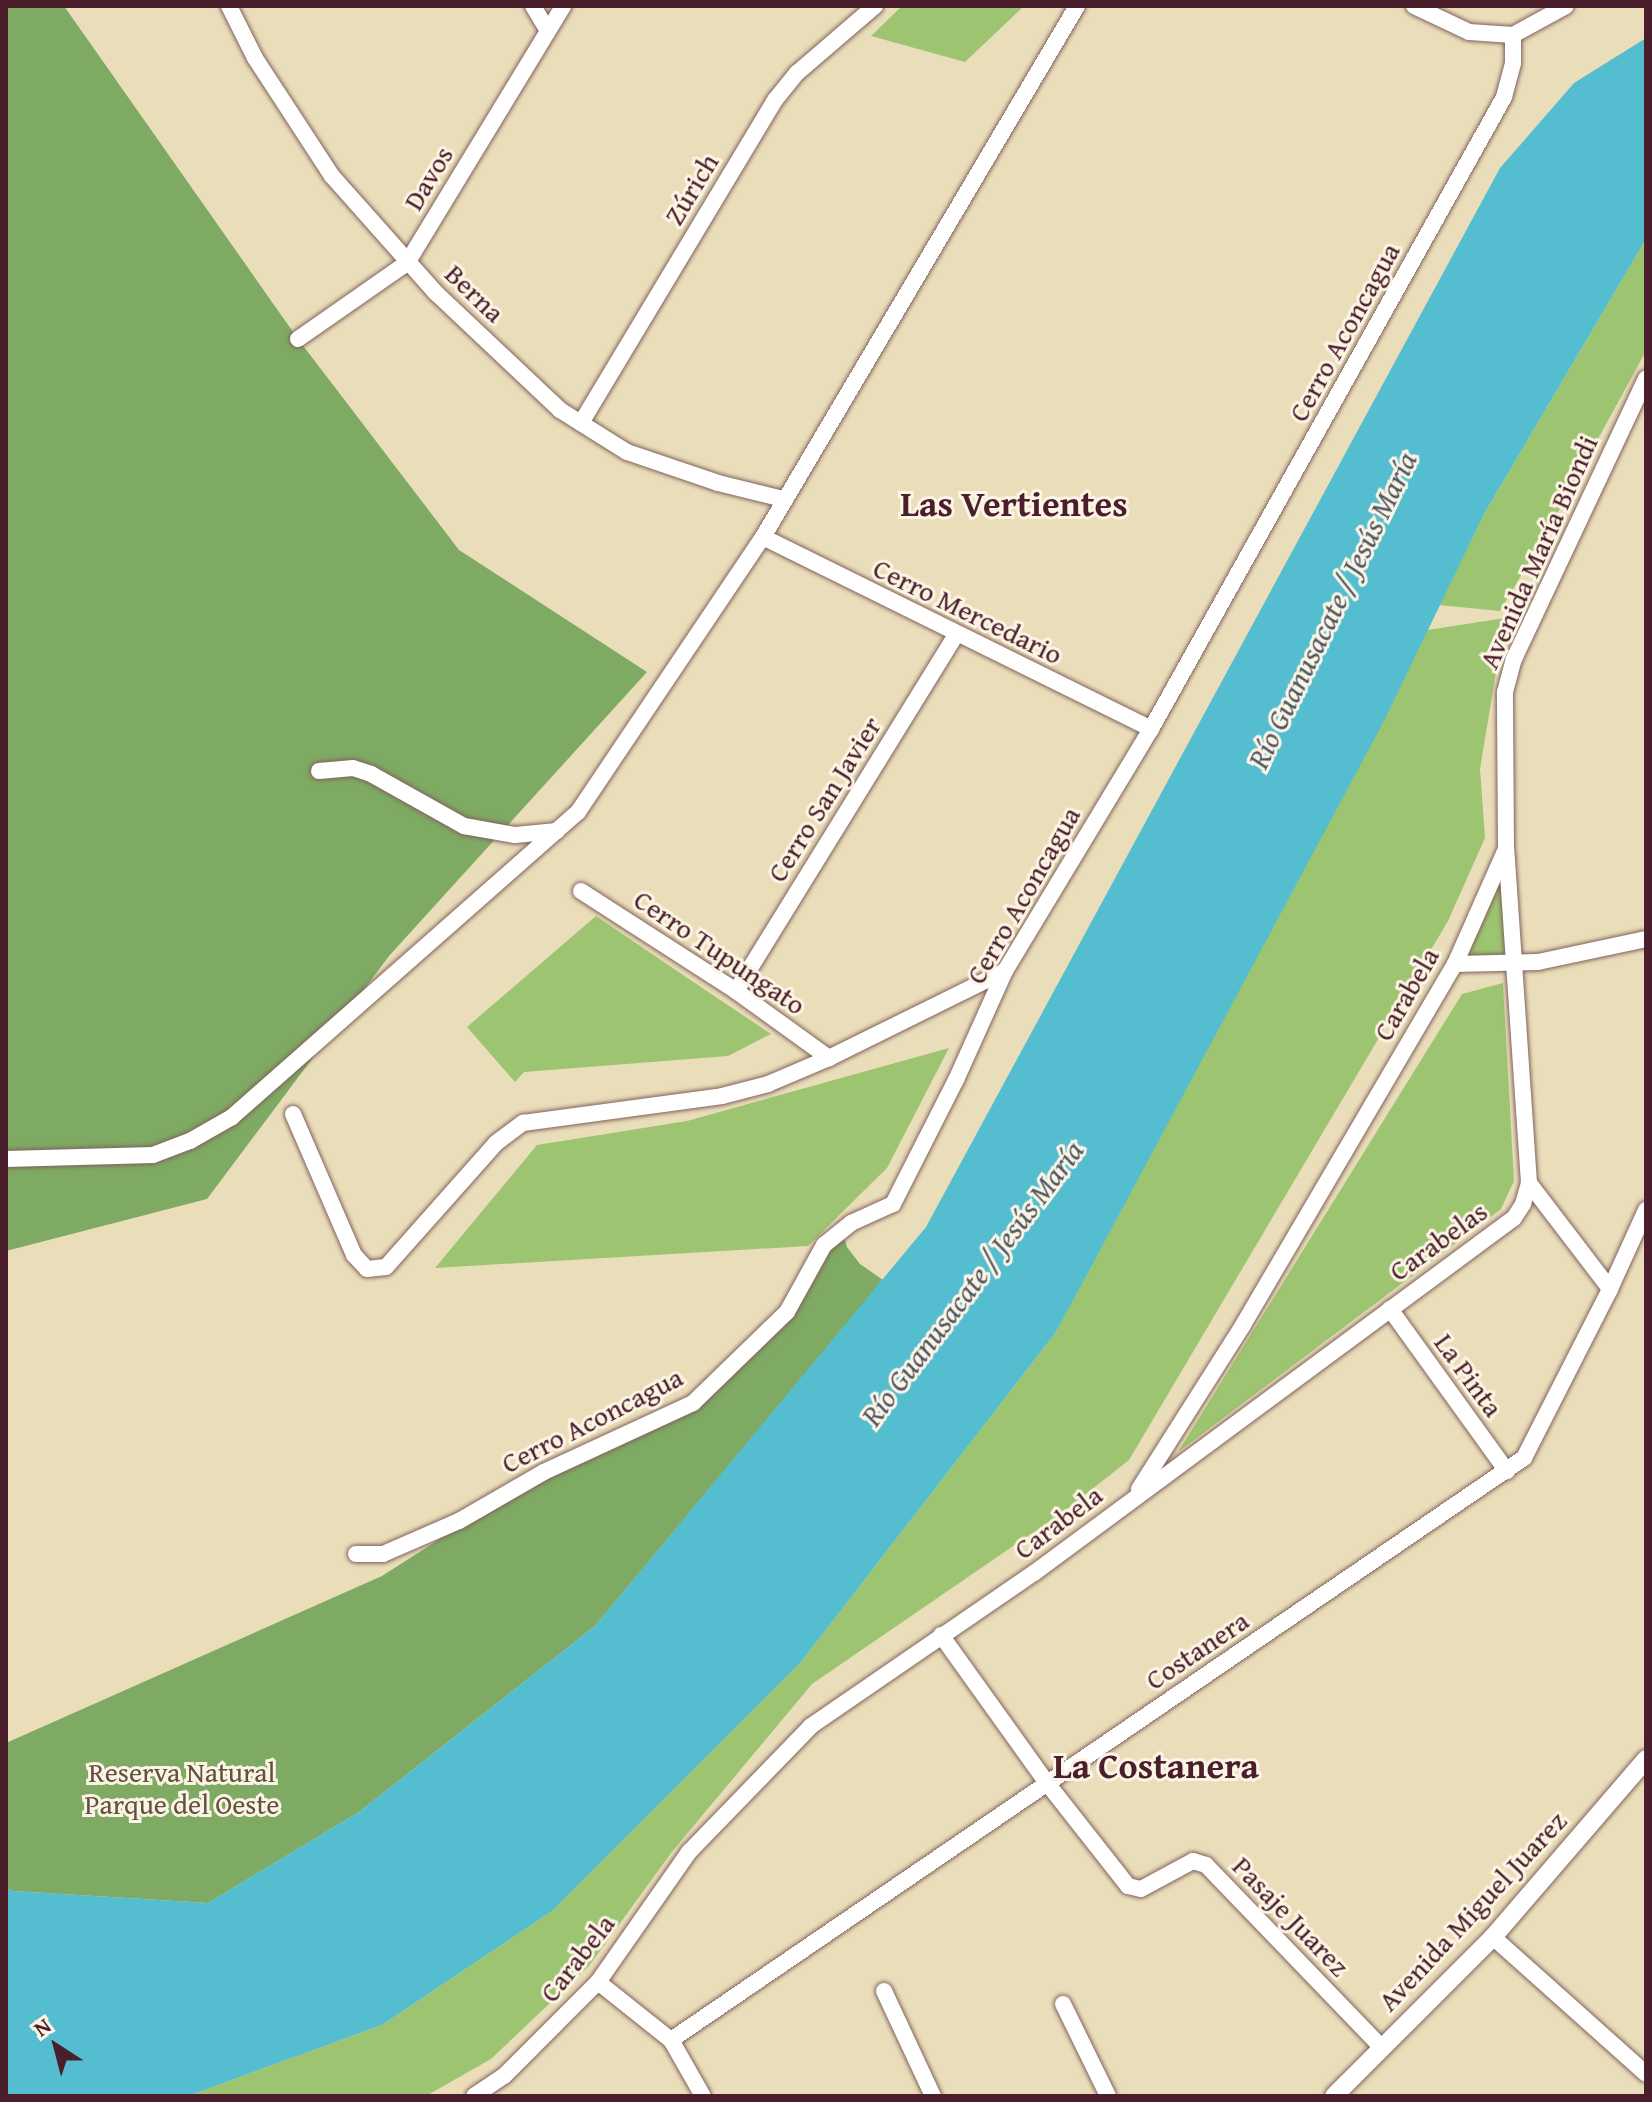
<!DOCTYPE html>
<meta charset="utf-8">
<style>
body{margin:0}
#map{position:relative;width:1652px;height:2102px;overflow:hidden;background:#eadeba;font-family:"Gentium Book Plus",serif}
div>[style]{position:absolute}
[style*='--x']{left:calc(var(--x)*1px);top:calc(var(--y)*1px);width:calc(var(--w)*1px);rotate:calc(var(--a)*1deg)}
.green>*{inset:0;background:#9dc571}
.forest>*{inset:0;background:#7eaa63}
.water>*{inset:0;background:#54bed0}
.roads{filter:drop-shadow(0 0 2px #82625d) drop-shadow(0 0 2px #82625d)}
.minor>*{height:16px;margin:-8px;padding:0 8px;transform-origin:8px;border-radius:8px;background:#fff}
.tertiary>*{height:18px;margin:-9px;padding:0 9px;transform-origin:9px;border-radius:9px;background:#fff}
span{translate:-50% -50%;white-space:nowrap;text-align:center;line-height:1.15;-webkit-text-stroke:6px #fcf5e5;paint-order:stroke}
.street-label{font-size:28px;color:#4a1f2b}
.park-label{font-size:28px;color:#635140}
.water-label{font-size:30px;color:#4e5765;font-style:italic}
.district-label{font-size:36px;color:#4a1f2b;font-weight:700}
.frame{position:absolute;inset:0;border:8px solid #4a1f2b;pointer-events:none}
.north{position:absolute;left:16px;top:2006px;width:80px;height:80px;-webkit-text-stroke:6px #fcf5e5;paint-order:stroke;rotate:324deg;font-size:22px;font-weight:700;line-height:32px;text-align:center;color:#4a1f2b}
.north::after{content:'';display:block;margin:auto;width:28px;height:36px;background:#4a1f2b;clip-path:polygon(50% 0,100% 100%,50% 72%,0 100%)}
</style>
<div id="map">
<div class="green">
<i style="clip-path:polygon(902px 6px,1024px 6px,965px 62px,871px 36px)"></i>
<i style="clip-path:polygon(1646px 239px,1646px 351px,1551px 525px,1500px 611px,1439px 605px,1484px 514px)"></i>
<i style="clip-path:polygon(1505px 618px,1480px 769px,1485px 838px,1448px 921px,1129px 1460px,1063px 1512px,812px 1684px,671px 1853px,589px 1966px,491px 2059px,426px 2096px,188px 2096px,382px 2025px,552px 1911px,801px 1662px,1056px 1332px,1421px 631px)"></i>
<i style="clip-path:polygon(1503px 868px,1510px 957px,1464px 959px)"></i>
<i style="clip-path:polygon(596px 916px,683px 975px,771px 1034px,728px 1056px,524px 1072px,515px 1082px,467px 1027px)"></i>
<i style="clip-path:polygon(1503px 983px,1514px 1181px,1501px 1209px,1178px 1452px,1462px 994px)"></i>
<i style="clip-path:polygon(949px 1048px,887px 1168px,808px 1246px,435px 1268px,537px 1145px,687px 1121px)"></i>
</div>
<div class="forest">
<i style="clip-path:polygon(6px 6px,64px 6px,298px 339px,459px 550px,647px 672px,389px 956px,207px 1199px,6px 1251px)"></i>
<i style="clip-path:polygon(842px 1230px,847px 1247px,860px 1264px,883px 1280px,595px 1626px,359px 1812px,208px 1903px,12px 1891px,6px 1888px,6px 1743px,382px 1576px,544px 1472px,693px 1403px,787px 1312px)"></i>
</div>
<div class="water">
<i style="clip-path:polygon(1646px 38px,1646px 239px,1484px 514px,1383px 723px,1056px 1332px,801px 1662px,552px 1911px,382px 2025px,188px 2096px,6px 2096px,6px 1888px,13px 1891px,208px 1903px,359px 1812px,595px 1626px,926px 1227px,1500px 168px,1574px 83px)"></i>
</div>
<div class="roads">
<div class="minor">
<i style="--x:229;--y:6;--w:58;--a:63.4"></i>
<i style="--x:255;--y:58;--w:141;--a:56.9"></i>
<i style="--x:332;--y:176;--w:157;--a:48.4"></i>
<i style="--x:436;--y:293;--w:170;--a:43.3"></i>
<i style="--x:560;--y:410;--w:79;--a:32.1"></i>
<i style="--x:627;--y:452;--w:96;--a:18.8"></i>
<i style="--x:718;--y:483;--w:67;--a:13.8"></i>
<i style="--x:533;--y:6;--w:27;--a:59"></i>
<i style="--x:1414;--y:6;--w:61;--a:25.3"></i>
<i style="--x:1469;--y:32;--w:44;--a:3.9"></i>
<i style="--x:1513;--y:35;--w:60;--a:-28.7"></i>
<i style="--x:298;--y:339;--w:133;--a:-34.9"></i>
<i style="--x:407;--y:263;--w:301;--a:-58.7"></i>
<i style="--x:581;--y:423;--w:377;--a:-59"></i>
<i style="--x:775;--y:100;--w:35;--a:-51"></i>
<i style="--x:797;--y:73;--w:103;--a:-40.7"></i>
<i style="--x:763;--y:537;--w:433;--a:26.3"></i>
<i style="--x:319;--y:771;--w:34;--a:-5"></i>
<i style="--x:353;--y:768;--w:19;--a:18"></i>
<i style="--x:371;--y:774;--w:107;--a:29.2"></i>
<i style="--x:464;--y:826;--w:52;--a:10"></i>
<i style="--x:515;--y:835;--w:42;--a:-5.4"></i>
<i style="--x:581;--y:891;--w:184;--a:32.8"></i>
<i style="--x:736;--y:991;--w:115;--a:35.8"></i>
<i style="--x:1455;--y:964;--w:83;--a:-1.4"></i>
<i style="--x:1538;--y:962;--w:110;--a:-12"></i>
<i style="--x:736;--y:991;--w:418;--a:-58.3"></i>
<i style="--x:293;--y:1114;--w:154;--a:66.6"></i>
<i style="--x:354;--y:1255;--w:19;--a:47"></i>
<i style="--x:367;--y:1269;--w:19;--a:-6"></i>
<i style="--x:386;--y:1267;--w:166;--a:-48.4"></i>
<i style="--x:496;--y:1143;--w:34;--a:-37"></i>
<i style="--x:523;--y:1123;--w:201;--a:-7.7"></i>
<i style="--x:722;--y:1096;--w:48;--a:-14.6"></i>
<i style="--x:768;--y:1084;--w:66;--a:-23.1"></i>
<i style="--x:829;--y:1058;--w:196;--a:-26.3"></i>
<i style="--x:6;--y:1159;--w:147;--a:-1.6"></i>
<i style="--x:153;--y:1155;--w:40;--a:-21"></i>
<i style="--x:190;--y:1141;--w:48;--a:-29.7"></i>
<i style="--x:232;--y:1117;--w:461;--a:-41.4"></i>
<i style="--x:578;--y:812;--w:331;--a:-56.1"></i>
<i style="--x:763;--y:537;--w:617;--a:-59.4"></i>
<i style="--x:1529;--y:1183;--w:133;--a:52.6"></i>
<i style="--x:1390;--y:1309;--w:200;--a:54.2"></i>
<i style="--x:1139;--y:1489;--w:194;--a:-57.6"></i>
<i style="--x:1243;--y:1325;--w:419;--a:-59.6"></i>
<i style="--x:1455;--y:964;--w:124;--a:-66.1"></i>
<i style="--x:356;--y:1554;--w:27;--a:0"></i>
<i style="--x:383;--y:1554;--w:83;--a:-23.5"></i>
<i style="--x:459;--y:1521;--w:98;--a:-30"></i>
<i style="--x:544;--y:1472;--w:164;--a:-24.8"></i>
<i style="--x:693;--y:1403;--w:131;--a:-44.1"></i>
<i style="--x:787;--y:1312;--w:77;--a:-61.1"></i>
<i style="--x:824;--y:1245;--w:35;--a:-39"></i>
<i style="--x:851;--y:1223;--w:46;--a:-24.3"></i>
<i style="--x:893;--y:1204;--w:139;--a:-63.1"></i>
<i style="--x:956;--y:1080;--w:120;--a:-65.8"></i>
<i style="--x:1005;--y:971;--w:283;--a:-58.9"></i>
<i style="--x:1151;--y:729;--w:724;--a:-60.81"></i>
<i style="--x:1504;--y:97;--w:35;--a:-75"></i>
<i style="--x:1513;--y:63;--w:28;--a:-90"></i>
<i style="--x:941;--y:1635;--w:182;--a:54.4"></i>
<i style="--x:1047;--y:1783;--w:131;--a:51.8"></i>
<i style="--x:1128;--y:1886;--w:13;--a:13"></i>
<i style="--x:1141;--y:1889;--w:59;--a:-28.3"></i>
<i style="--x:1193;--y:1861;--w:14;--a:17"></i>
<i style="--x:1206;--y:1865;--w:254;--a:46.1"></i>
<i style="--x:1493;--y:1937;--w:205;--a:41.8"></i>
<i style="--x:598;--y:1982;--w:93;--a:38.5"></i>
<i style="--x:671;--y:2040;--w:64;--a:60.3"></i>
<i style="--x:884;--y:1991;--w:116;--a:65"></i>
<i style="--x:1063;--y:2004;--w:102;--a:63.9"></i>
<i style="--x:671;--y:2040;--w:1033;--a:-34.31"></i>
<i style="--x:1524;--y:1458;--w:190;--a:-63"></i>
<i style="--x:1610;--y:1289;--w:87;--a:-65.5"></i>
<i style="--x:474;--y:2096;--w:36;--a:-34"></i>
<i style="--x:504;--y:2076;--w:133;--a:-45"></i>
<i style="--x:598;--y:1982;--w:159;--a:-55"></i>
<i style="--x:689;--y:1852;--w:175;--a:-45.9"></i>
<i style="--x:811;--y:1726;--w:270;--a:-34.5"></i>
<i style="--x:1034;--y:1573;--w:597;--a:-36.49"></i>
<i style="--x:1514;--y:1218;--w:17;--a:-57"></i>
<i style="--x:1523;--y:1204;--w:22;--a:-74"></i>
<i style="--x:1529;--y:1183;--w:335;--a:-93.9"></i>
<i style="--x:1506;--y:849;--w:157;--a:-90.4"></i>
<i style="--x:1505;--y:692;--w:34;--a:-75"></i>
<i style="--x:1514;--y:659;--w:310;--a:-64.8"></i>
</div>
<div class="tertiary">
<i style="--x:1334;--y:2096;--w:225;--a:-45"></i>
<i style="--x:1493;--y:1937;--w:235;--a:-49.3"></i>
</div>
</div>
<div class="street-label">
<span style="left:428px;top:178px;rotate:-59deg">Davos</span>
<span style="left:691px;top:189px;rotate:-59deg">Zúrich</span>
<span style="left:475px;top:293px;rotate:44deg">Berna</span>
<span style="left:1344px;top:332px;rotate:-61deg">Cerro Aconcagua</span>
<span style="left:1538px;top:552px;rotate:-66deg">Avenida María Biondi</span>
<span style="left:968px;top:611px;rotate:26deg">Cerro Mercedario</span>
<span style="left:824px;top:799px;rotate:-58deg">Cerro San Javier</span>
<span style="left:1023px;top:895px;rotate:-60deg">Cerro Aconcagua</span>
<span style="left:720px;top:952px;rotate:34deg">Cerro Tupungato</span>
<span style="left:1406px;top:994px;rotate:-60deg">Carabela</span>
<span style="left:1438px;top:1241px;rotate:-36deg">Carabelas</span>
<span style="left:1469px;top:1375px;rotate:54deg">La Pinta</span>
<span style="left:592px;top:1420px;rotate:-27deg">Cerro Aconcagua</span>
<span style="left:1058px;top:1522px;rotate:-37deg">Carabela</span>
<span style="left:1197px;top:1650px;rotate:-34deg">Costanera</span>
<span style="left:1472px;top:1911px;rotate:-47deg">Avenida Miguel Juarez</span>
<span style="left:1291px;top:1916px;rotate:46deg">Pasaje Juarez</span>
<span style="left:577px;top:1958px;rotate:-52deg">Carabela</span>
</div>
<div class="park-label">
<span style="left:182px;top:1788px">Reserva Natural<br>Parque del Oeste</span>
</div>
<div class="water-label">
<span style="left:1332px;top:610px;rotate:-64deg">Río Guanusacate / Jesús María</span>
<span style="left:972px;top:1283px;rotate:-53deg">Río Guanusacate / Jesús María</span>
</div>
<div class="district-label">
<span style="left:1014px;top:503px">Las Vertientes</span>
<span style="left:1156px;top:1765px">La Costanera</span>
</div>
<div class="frame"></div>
<div class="north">N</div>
</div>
